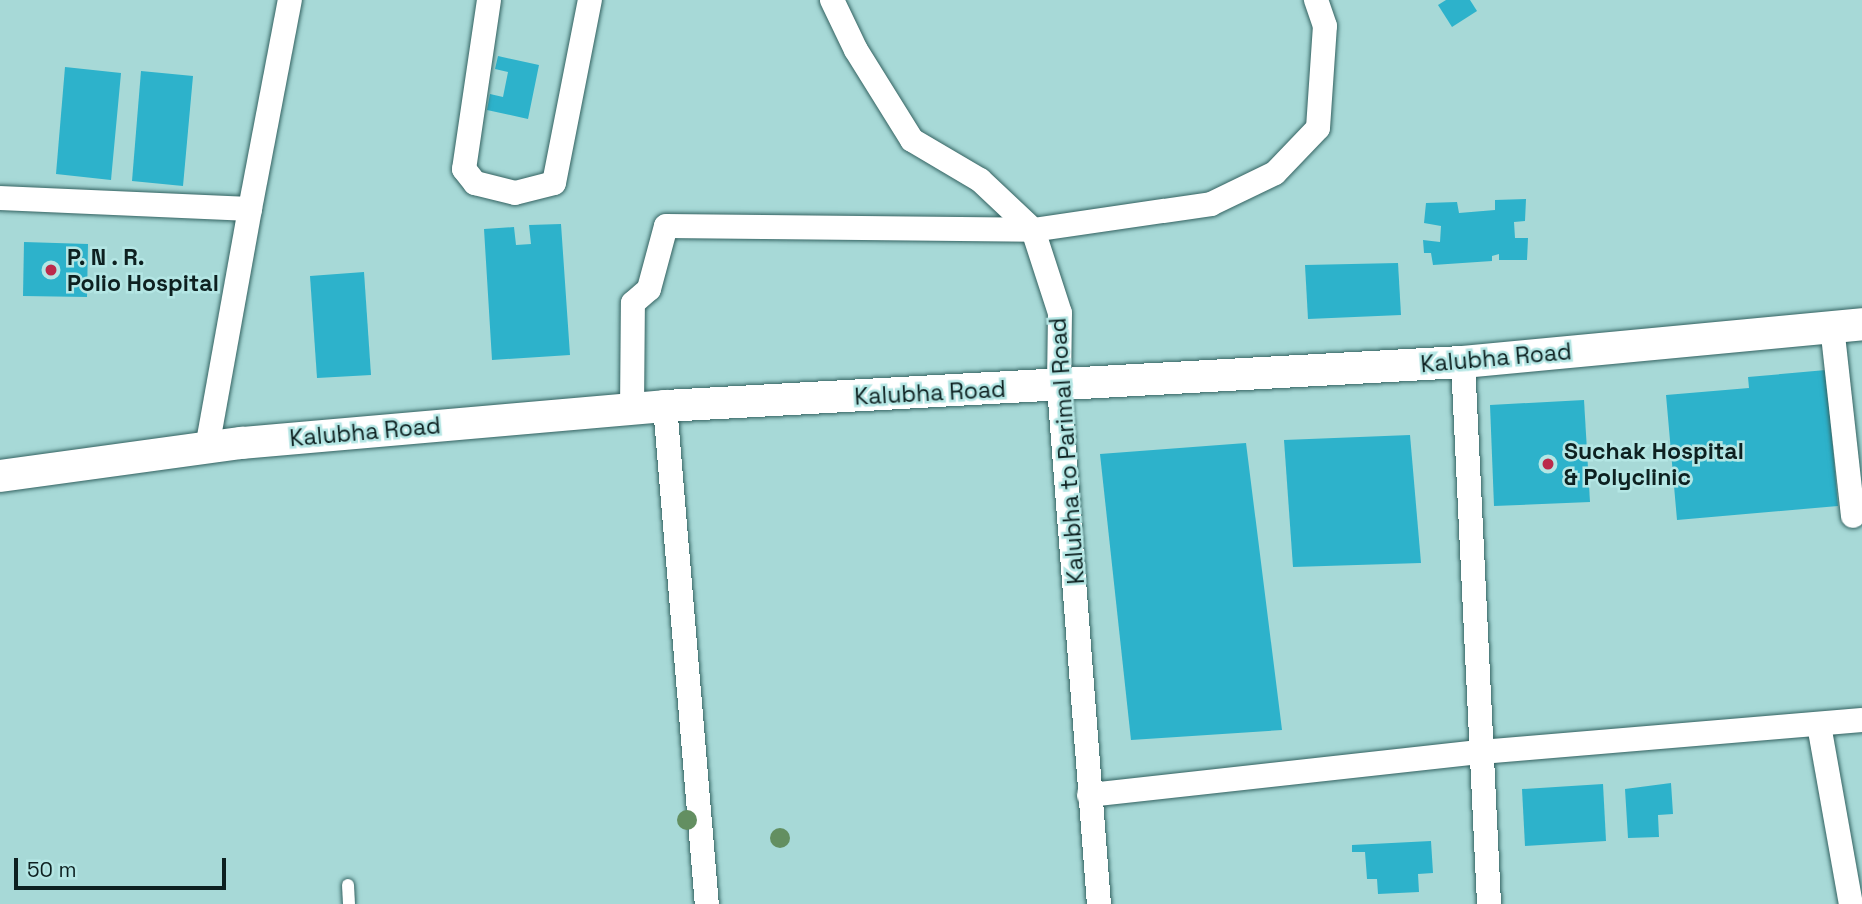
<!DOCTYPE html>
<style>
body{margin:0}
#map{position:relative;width:1862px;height:904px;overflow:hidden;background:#a7d9d7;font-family:"Space Grotesk",sans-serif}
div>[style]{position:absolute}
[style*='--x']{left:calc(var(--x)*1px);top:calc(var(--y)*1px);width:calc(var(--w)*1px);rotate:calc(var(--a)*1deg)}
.building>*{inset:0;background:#2db2cb}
.roads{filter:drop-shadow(0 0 2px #336261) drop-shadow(0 0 2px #336261)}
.service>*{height:12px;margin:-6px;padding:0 6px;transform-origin:6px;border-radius:6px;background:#fff}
.minor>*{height:24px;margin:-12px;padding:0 12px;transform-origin:12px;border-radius:12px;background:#fff}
.tertiary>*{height:32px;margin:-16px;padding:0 16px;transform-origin:16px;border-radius:16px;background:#fff}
.trees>*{width:20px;height:20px;margin:-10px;border-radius:50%;background:#638f61}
.dots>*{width:19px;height:19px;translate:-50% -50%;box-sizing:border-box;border:4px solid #b4e6e4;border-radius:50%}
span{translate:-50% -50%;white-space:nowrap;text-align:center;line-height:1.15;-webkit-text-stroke:5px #b4e6e4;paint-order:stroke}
.poi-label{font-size:23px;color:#0d2020;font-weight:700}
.left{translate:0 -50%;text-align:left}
.street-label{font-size:23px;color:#0d2020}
.scale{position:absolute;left:14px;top:858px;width:212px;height:32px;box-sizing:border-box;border:4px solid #0d2020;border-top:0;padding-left:9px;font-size:21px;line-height:24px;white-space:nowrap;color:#0d2020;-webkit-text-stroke:5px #b4e6e4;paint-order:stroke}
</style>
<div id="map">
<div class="building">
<i style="clip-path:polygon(1446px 0,1470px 0,1477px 11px,1452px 27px,1438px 5px)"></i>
<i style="clip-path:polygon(498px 56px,539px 65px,528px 119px,487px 110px,490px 94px,503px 97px,508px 72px,495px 69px)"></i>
<i style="clip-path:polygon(65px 67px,121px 73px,111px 180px,56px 174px)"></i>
<i style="clip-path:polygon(141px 71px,193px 76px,183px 186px,132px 181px)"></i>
<i style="clip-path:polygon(1526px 199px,1525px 221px,1514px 222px,1515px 238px,1528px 238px,1527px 260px,1499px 260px,1499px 254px,1492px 256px,1492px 261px,1433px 265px,1431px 253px,1424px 253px,1423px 240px,1440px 242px,1441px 226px,1424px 223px,1426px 203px,1457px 202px,1459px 213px,1495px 210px,1495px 200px)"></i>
<i style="clip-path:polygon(561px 224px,570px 355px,492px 360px,484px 229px,514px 227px,516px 245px,531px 244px,529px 225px)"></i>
<i style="clip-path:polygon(24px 242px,88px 244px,87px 297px,23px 296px)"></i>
<i style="clip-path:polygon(1398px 263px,1401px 315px,1308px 319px,1305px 265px)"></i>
<i style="clip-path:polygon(364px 272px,371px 375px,317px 378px,310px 276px)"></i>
<i style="clip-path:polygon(1826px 370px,1838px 506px,1677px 520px,1666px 395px,1749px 388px,1748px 377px)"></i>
<i style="clip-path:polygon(1584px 400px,1590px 502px,1494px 506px,1490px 405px)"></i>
<i style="clip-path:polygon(1410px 435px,1421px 563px,1293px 567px,1284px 440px)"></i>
<i style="clip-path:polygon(1246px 443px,1282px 730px,1131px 740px,1100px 454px)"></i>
<i style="clip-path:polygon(1671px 783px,1673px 814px,1658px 815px,1659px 837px,1628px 838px,1625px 789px)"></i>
<i style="clip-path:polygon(1603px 784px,1606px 841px,1525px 846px,1522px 789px)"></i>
<i style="clip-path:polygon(1431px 841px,1433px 873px,1418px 874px,1419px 892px,1378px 894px,1377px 879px,1367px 879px,1365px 852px,1352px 852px,1352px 845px)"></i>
</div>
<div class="roads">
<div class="service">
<i style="--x:348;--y:885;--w:19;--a:87"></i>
</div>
<div class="minor">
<i style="--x:489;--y:0;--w:171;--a:98.4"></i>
<i style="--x:464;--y:169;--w:18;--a:52"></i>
<i style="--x:475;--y:183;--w:41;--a:14"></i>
<i style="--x:515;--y:193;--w:40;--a:-14.4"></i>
<i style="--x:554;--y:183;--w:187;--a:-78.9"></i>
<i style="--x:832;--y:0;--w:55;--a:64.4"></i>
<i style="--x:856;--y:50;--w:106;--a:58.1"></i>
<i style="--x:912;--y:140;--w:79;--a:30.5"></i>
<i style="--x:980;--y:180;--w:73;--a:43.3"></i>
<i style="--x:1033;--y:230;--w:87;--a:72"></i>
<i style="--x:1060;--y:313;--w:74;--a:90.8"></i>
<i style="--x:1059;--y:387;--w:519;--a:85.58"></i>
<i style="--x:0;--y:198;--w:250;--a:2.5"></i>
<i style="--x:250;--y:209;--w:242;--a:100.2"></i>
<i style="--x:250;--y:209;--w:213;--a:-79.2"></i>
<i style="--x:1832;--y:326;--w:191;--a:83.7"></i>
<i style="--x:1463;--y:362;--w:543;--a:87.25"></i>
<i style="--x:665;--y:406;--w:500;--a:85.2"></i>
<i style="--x:632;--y:409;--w:106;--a:-89.5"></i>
<i style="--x:633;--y:303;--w:21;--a:-41"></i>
<i style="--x:649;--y:289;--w:65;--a:-74.9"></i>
<i style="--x:666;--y:226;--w:367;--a:0.6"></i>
<i style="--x:1033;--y:230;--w:180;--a:-8.3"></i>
<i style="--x:1211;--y:204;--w:71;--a:-25.8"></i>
<i style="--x:1275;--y:173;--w:62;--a:-46.3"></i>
<i style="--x:1318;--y:128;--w:102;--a:-86.1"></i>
<i style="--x:1325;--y:26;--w:28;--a:-109"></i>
<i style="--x:1819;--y:725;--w:182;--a:79.9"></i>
<i style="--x:1089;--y:795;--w:394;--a:-6.3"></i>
<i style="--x:1481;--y:752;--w:382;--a:-4.8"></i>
</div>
<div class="tertiary">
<i style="--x:0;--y:476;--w:244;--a:-7.8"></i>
<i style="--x:242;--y:443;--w:425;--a:-5"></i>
<i style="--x:665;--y:406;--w:799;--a:-3.16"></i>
<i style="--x:1463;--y:362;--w:401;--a:-5.4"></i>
</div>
</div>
<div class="trees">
<i style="left:687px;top:820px"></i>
<i style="left:780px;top:838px"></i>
</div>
<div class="dots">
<i style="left:51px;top:270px;background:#bb2a4b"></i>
<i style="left:1548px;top:464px;background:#bb2a4b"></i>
</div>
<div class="poi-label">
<span class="left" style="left:67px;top:270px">P. N . R.<br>Polio Hospital</span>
<span class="left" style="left:1564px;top:464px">Suchak Hospital<br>&amp; Polyclinic</span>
</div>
<div class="street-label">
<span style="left:1496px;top:358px;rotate:-5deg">Kalubha Road</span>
<span style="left:930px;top:393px;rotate:-3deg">Kalubha Road</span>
<span style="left:365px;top:432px;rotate:-5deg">Kalubha Road</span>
<span style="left:1067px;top:451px;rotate:-94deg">Kalubha to Parimal Road</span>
</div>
<div class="scale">50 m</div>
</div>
